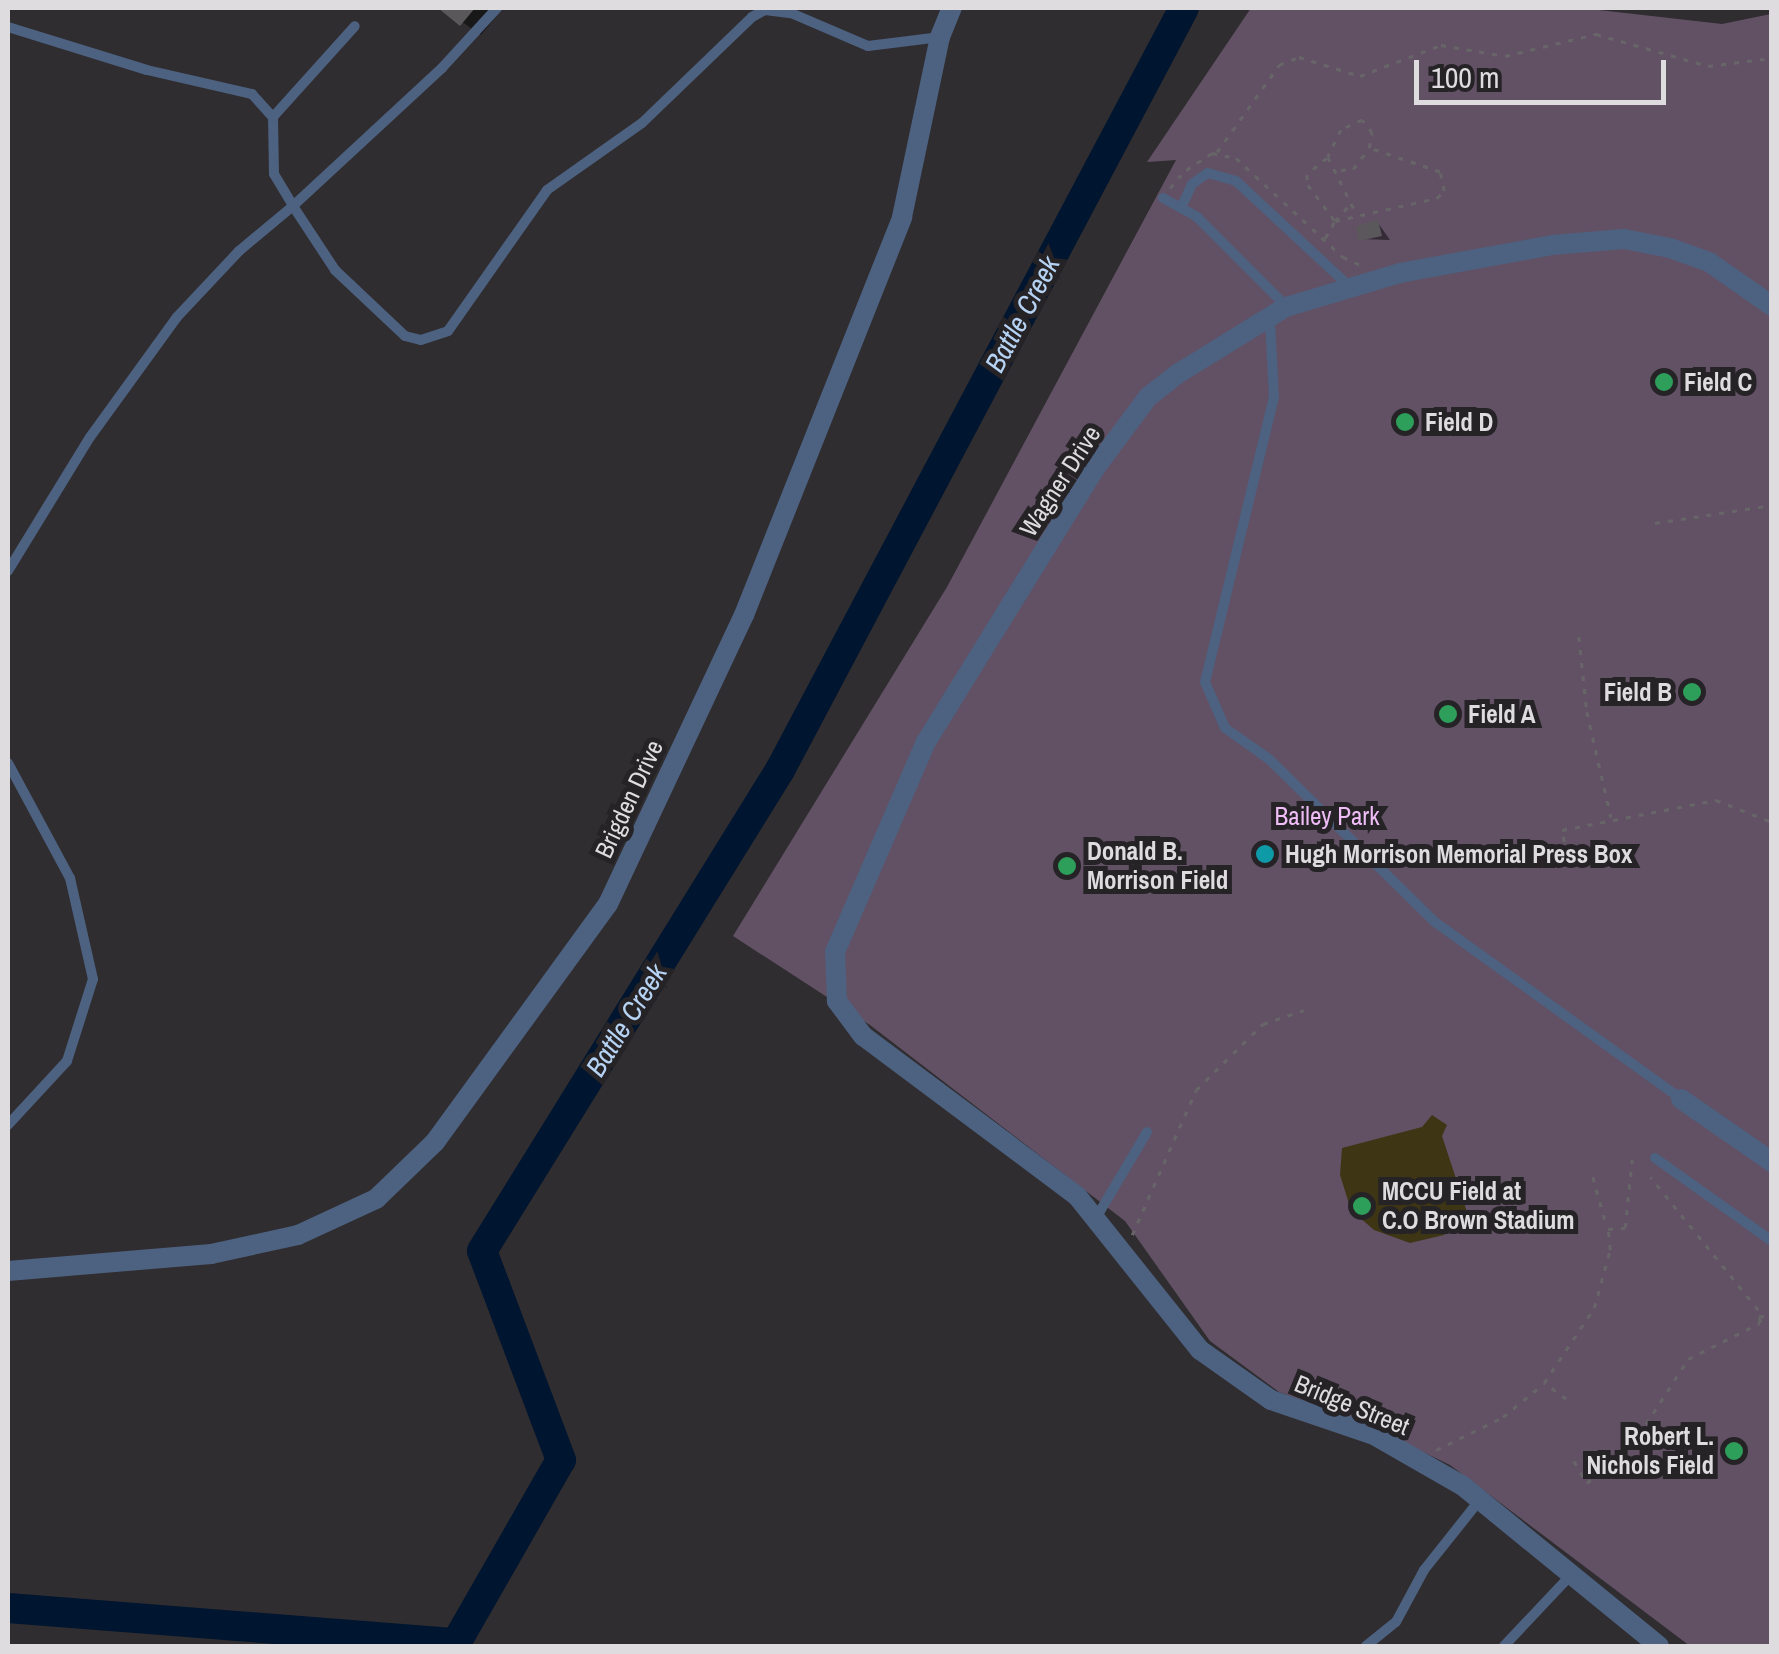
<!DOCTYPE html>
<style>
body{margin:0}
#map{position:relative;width:1779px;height:1654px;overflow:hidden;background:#2f2d30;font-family:"Archivo Narrow",sans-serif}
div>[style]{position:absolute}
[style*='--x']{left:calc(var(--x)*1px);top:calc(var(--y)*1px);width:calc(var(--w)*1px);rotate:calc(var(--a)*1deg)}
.green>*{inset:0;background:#625165}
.sand>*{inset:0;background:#3e3515}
.shadow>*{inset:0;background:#0007}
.river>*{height:30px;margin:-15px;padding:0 15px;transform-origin:15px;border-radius:15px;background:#00152f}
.building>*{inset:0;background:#5b585b}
.path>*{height:2.5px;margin-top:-1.25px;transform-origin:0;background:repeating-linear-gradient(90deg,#676568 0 5px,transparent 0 13px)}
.lane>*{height:10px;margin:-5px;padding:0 5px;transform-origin:5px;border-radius:5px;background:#4d6180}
.street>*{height:20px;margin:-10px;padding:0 10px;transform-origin:10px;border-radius:10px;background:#4d6180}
.dots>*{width:28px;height:28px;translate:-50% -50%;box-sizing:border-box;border:5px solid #262326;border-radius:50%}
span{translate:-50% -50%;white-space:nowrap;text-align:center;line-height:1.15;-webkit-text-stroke:10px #262326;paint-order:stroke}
.poi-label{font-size:25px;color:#dedcde;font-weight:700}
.left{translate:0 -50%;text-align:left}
.right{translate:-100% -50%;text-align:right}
.street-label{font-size:25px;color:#dedcde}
.park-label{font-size:25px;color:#eebdf6}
.water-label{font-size:28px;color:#b6d3f4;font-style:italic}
.frame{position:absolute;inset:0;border:10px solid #dedcde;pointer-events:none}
.scale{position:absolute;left:1414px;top:60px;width:252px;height:45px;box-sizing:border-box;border:5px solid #dedcde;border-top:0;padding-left:12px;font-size:30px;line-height:35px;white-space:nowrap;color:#dedcde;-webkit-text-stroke:8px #262326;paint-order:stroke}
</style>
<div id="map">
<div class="green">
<i style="clip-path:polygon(1251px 8px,1581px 8px,1722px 24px,1771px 14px,1771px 1646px,1690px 1646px,1450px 1465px,1363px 1423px,1279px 1392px,1210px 1341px,1125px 1221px,870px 1025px,733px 936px,947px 587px,1176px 160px,1147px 162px)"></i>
</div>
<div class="sand">
<i style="clip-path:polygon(1432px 1115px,1447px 1125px,1442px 1136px,1468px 1215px,1444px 1235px,1410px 1243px,1374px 1230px,1351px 1210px,1340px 1175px,1342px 1148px,1422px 1127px)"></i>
</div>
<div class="shadow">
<i style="clip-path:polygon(442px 8px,503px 8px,481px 35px)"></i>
<i style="clip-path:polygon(1378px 223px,1390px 240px,1361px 239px)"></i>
</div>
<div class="river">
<i style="--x:8;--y:1608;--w:449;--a:4.5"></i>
<i style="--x:456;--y:1643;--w:211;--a:-60.2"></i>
<i style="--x:561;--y:1460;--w:223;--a:-110.7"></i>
<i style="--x:482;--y:1251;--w:566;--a:-58.22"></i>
<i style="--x:780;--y:770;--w:862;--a:-62.07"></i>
</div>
<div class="building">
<i style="clip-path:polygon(438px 8px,475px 8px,460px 26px)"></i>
<i style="clip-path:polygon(1378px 220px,1382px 236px,1359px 241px,1356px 226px)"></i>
</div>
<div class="path">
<i style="--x:1217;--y:152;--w:107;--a:-54.5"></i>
<i style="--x:1279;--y:65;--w:22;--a:-22"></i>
<i style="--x:1299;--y:57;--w:64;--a:17.3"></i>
<i style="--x:1360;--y:76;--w:87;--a:-20.9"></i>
<i style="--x:1441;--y:45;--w:65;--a:9.8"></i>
<i style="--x:1505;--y:56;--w:94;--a:-13.6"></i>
<i style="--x:1596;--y:34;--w:116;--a:15.9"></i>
<i style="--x:1708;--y:66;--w:64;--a:-7.1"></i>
<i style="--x:1327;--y:158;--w:26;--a:140"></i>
<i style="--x:1307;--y:175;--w:10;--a:84"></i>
<i style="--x:1308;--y:185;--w:45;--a:53.1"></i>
<i style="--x:1335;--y:221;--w:24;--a:-48"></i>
<i style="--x:1186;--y:170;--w:31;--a:-33"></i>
<i style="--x:1212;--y:153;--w:25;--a:12"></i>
<i style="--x:1236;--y:158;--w:146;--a:42.8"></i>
<i style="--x:1343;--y:257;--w:19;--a:25"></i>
<i style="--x:1341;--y:170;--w:12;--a:-5"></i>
<i style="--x:1353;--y:169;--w:24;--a:-52"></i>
<i style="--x:1170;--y:188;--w:17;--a:-50"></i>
<i style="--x:1325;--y:238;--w:20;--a:-60"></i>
<i style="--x:1335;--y:221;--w:105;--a:-12.7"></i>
<i style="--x:1437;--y:198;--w:10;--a:-45"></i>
<i style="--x:1444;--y:191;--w:19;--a:-102"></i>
<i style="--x:1440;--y:172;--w:75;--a:-161.3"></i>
<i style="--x:1369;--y:148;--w:15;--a:-79"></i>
<i style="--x:1372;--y:133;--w:16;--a:-128"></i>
<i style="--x:1362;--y:120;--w:23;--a:155"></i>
<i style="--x:1341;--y:130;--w:30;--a:116"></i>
<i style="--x:1328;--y:157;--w:65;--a:63.4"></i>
<i style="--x:1655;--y:523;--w:118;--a:-8.7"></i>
<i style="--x:1579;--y:637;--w:75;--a:83.9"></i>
<i style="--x:1587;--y:712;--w:108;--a:77.1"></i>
<i style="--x:1564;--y:842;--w:12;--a:-99"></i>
<i style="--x:1562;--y:830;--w:157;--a:-11"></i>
<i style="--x:1716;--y:800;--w:60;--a:21.4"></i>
<i style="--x:1281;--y:859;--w:69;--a:0.8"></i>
<i style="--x:1593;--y:1177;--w:52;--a:74.4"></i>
<i style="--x:1132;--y:1235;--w:158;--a:-66.2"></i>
<i style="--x:1196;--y:1090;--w:94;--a:-44.6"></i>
<i style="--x:1263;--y:1024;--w:43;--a:-18.9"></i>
<i style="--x:1759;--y:1316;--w:13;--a:4"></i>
<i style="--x:1566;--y:1399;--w:27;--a:-144"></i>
<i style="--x:1544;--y:1383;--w:90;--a:-56.3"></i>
<i style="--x:1594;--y:1308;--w:60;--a:-74.6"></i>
<i style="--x:1610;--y:1250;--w:21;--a:-95"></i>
<i style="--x:1608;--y:1229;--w:17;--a:-3"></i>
<i style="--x:1625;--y:1228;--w:69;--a:-84.2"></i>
<i style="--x:1436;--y:1450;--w:75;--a:-26.2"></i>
<i style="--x:1503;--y:1417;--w:52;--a:-39.5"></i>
<i style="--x:1574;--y:1461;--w:26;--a:59"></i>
<i style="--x:1587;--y:1483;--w:71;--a:-42.7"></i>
<i style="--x:1639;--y:1435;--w:90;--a:-57.2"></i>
<i style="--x:1688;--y:1359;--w:80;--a:-26.6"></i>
<i style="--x:1760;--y:1323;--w:13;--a:-99"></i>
<i style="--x:1758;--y:1310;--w:171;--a:-129.1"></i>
</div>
<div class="lane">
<i style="--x:497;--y:8;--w:81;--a:132.5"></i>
<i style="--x:442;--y:68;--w:203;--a:137.2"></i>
<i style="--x:293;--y:206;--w:77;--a:56.7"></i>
<i style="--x:335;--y:270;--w:96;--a:43.3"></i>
<i style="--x:405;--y:336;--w:16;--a:14"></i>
<i style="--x:421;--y:340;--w:28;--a:-18"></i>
<i style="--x:448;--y:331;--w:172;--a:-54.9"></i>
<i style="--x:547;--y:190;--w:116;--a:-35.2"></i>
<i style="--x:642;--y:123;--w:153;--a:-43.9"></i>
<i style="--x:752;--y:17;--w:15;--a:-28"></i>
<i style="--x:765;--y:10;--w:26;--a:7"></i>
<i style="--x:791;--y:13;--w:84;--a:23.2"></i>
<i style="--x:868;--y:46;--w:73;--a:-7.1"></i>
<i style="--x:8;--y:27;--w:145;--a:17.2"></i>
<i style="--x:147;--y:70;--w:108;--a:12.9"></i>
<i style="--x:252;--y:94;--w:31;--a:48"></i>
<i style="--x:273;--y:117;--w:57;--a:89"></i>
<i style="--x:274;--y:174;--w:37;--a:59"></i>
<i style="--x:293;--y:206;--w:70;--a:140.2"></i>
<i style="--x:239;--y:251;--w:91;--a:133.2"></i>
<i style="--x:177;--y:317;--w:148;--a:125.9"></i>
<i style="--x:90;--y:437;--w:157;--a:121.5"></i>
<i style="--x:273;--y:117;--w:122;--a:-48"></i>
<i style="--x:1163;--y:198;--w:39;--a:29"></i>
<i style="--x:1197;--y:217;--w:126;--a:45"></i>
<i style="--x:1181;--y:208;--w:26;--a:-65"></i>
<i style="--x:1192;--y:184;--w:19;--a:-35"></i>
<i style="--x:1208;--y:173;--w:29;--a:16"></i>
<i style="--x:1236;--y:181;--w:154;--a:42.9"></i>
<i style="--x:1270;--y:321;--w:76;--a:87"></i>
<i style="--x:1274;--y:397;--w:293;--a:103.6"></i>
<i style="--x:1205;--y:682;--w:50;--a:66.5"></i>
<i style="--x:1225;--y:728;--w:54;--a:35.2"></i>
<i style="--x:1269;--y:759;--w:233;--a:44.5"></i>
<i style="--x:1435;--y:922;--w:303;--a:35.7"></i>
<i style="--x:8;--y:763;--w:131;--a:61.7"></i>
<i style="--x:70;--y:878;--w:104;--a:77.2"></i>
<i style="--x:93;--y:979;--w:86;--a:107.6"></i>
<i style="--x:67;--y:1061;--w:87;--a:132.7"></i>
<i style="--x:1655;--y:1158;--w:143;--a:35.4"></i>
<i style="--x:1096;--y:1218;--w:100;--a:-59.3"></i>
<i style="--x:1366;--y:1646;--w:38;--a:-39"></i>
<i style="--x:1396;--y:1622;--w:59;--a:-61.7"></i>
<i style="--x:1424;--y:1570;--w:87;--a:-51.5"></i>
<i style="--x:1504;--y:1646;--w:96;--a:-46.7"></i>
</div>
<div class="street">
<i style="--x:1681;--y:1099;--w:111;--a:34.7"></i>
<i style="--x:8;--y:1271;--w:204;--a:-4.8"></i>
<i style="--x:211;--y:1254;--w:89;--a:-12.3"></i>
<i style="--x:298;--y:1235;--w:86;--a:-24.8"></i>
<i style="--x:376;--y:1199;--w:82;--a:-44"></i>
<i style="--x:435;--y:1142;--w:294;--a:-54"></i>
<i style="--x:608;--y:904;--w:319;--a:-64.8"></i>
<i style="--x:744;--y:615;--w:428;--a:-68.3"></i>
<i style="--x:902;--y:217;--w:184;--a:-78.1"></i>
<i style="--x:940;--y:37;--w:31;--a:-68"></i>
<i style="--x:1659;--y:1646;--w:253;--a:-140.8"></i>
<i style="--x:1463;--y:1486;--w:103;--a:-150.2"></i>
<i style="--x:1374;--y:1435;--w:109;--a:-161.2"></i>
<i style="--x:1271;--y:1400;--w:87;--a:-144.8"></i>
<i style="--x:1200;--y:1350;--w:197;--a:-128.6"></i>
<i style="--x:1077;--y:1196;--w:267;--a:-143.2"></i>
<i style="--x:863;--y:1036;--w:44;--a:-126.6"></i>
<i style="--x:837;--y:1001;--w:49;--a:-92.3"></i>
<i style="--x:835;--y:952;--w:229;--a:-66.6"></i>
<i style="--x:926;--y:742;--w:323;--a:-58.3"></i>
<i style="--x:1096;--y:467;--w:87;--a:-53.4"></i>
<i style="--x:1148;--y:397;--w:39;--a:-38"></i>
<i style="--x:1179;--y:373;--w:126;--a:-31.7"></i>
<i style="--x:1286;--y:307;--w:119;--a:-16.6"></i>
<i style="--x:1400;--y:273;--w:155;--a:-10.4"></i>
<i style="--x:1552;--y:245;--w:72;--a:-4.8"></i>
<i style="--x:1624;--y:239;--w:47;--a:11.1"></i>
<i style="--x:1670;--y:248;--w:41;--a:19.7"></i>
<i style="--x:1709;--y:262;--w:77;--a:34.9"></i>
</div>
<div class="dots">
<i style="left:1664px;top:382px;background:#2e9e5b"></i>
<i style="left:1405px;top:422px;background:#2e9e5b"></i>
<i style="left:1692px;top:692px;background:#2e9e5b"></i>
<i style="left:1448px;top:714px;background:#2e9e5b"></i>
<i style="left:1265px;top:854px;background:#0f9aa8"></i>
<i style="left:1067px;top:866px;background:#2e9e5b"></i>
<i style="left:1362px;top:1206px;background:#2e9e5b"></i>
<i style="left:1734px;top:1451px;background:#2e9e5b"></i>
</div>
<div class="poi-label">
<span class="left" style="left:1684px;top:382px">Field C</span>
<span class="left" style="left:1425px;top:422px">Field D</span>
<span class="right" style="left:1672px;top:692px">Field B</span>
<span class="left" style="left:1468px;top:714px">Field A</span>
<span class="left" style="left:1087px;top:866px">Donald B.<br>Morrison Field</span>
<span class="left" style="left:1285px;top:854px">Hugh Morrison Memorial Press Box</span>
<span class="left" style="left:1382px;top:1206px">MCCU Field at<br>C.O Brown Stadium</span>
<span class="right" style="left:1714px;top:1451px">Robert L.<br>Nichols Field</span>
</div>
<div class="street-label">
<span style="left:1060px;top:481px;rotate:-57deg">Wagner Drive</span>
<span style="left:629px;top:799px;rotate:-65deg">Brigden Drive</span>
<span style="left:1352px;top:1405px;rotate:22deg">Bridge Street</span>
</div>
<div class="park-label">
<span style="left:1327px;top:816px">Bailey Park</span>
</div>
<div class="water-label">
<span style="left:1022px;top:314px;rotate:-62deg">Battle Creek</span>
<span style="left:626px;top:1020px;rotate:-58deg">Battle Creek</span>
</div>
<div class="frame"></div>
<div class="scale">100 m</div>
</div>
